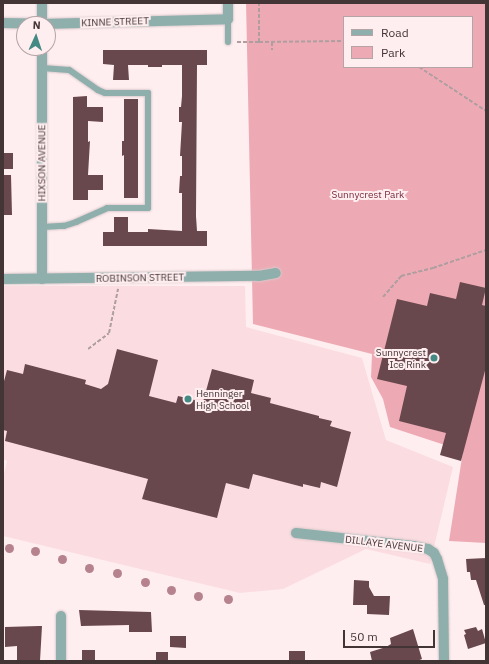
<!DOCTYPE html>
<style>
body{margin:0}
#map{position:relative;width:489px;height:664px;overflow:hidden;background:#ffeef0;font-family:"IBM Plex Sans",sans-serif}
div>[style]{position:absolute}
[style*='--x']{left:calc(var(--x)*1px);top:calc(var(--y)*1px);width:calc(var(--w)*1px);rotate:calc(var(--a)*1deg)}
.built>*{inset:0;background:#fbdde1}
.green>*{inset:0;background:#eeaab4}
.building>*{inset:0;background:#69484d}
.path>*{height:2px;margin-top:-1px;transform-origin:0;background:repeating-linear-gradient(90deg,#ae9ea0 0 4px,transparent 0 6px)}
.roads{filter:drop-shadow(0 0 1px #d9c9cb) drop-shadow(0 0 1px #d9c9cb)}
.service>*{height:6px;margin:-3px;padding:0 3px;transform-origin:3px;border-radius:3px;background:#8eafac}
.minor>*{height:10px;margin:-5px;padding:0 5px;transform-origin:5px;border-radius:5px;background:#8eafac}
.trees>*{width:9px;height:9px;margin:-4.5px;border-radius:50%;background:#b5828d}
.dots>*{width:11px;height:11px;translate:-50% -50%;box-sizing:border-box;border:2px solid #ffeef0;border-radius:50%}
span{translate:-50% -50%;white-space:nowrap;text-align:center;line-height:1.15;-webkit-text-stroke:4px #ffeef0;paint-order:stroke}
.street-label{font-size:10px;color:#433436}
.park-label{font-size:10px;color:#78293c}
.poi-label{font-size:10px;color:#433436}
.right{translate:-100% -50%;text-align:right}
.left{translate:0 -50%;text-align:left}
.frame{position:absolute;inset:0;border:4px solid #433436;pointer-events:none}
.legend{position:absolute;left:343px;top:16px;width:130px;height:52px;box-sizing:border-box;background:#ffeef0;border:1px solid #b4a4a6;margin:0;padding:5px 7px;list-style:none;font-size:12px;color:#433436}
.legend li{display:flex;align-items:center;gap:8px;height:20px}
.legend b{width:20px;border:1px solid #b4a4a6}
.north{position:absolute;left:16px;top:16px;width:40px;height:40px;box-sizing:border-box;background:#ffeef0;border:1px solid #b4a4a6;border-radius:50%;rotate:3deg;font-size:11px;font-weight:700;line-height:16px;text-align:center;color:#433436}
.north::after{content:'';display:block;margin:auto;width:14px;height:18px;background:#438a84;clip-path:polygon(50% 0,100% 100%,50% 72%,0 100%)}
.scale{position:absolute;left:343px;top:630px;width:92px;height:18px;box-sizing:border-box;border:2px solid #433436;border-top:0;padding-left:5px;font-size:12px;line-height:14px;white-space:nowrap;color:#433436;-webkit-text-stroke:3px #ffeef0;paint-order:stroke}
</style>
<div id="map">
<div class="built">
<i style="clip-path:polygon(3px 286px,245px 286px,246px 327px,362px 358px,386px 440px,453px 467px,430px 564px,366px 549px,283px 589px,240px 593px,3px 536px,3px 478px,7px 461px,3px 459px)"></i>
</div>
<div class="green">
<i style="clip-path:polygon(evenodd,246px 3px,486px 3px,486px 543px,449px 541px,463px 451px,390px 427px,383px 399px,371px 377px,372px 354px,253px 324px,246px 3px,344px 17px,472px 17px,472px 67px,344px 67px,344px 17px)"></i>
</div>
<div class="building">
<i style="clip-path:polygon(103px 50px,207px 50px,207px 65px,197px 65px,196px 216px,197px 231px,207px 231px,207px 246px,103px 246px,103px 232px,114px 232px,114px 217px,128px 217px,128px 232px,148px 232px,148px 229px,182px 231px,182px 193px,179px 193px,180px 176px,182px 176px,182px 156px,180px 156px,182px 122px,179px 122px,179px 107px,181px 107px,182px 96px,182px 65px,162px 65px,162px 67px,148px 67px,148px 65px,128px 65px,129px 80px,113px 80px,114px 65px,103px 64px)"></i>
<i style="clip-path:polygon(87px 96px,87px 107px,103px 107px,103px 122px,88px 121px,88px 142px,90px 141px,88px 175px,103px 175px,103px 190px,88px 190px,88px 200px,73px 200px,73px 97px)"></i>
<i style="clip-path:polygon(124px 99px,138px 99px,138px 198px,124px 198px,124px 155px,122px 156px,122px 141px,124px 141px)"></i>
<i style="clip-path:polygon(3px 153px,13px 153px,13px 169px,3px 169px)"></i>
<i style="clip-path:polygon(3px 175px,11px 175px,12px 215px,3px 215px)"></i>
<i style="clip-path:polygon(460px 282px,486px 288px,482px 305px,486px 306px,486px 367px,461px 461px,440px 455px,446px 433px,399px 421px,407px 386px,377px 379px,397px 299px,427px 306px,430px 293px,456px 299px)"></i>
<i style="clip-path:polygon(117px 349px,158px 360px,149px 396px,176px 403px,178px 396px,203px 402px,212px 369px,254px 380px,251px 393px,271px 398px,270px 403px,319px 416px,319px 418px,332px 421px,330px 426px,351px 432px,337px 487px,321px 482px,320px 488px,303px 484px,303px 487px,253px 474px,249px 489px,226px 483px,217px 518px,142px 499px,148px 479px,5px 441px,7px 431px,3px 430px,3px 385px,7px 370px,23px 374px,25px 364px,86px 380px,85px 384px,101px 389px,108px 384px)"></i>
<i style="clip-path:polygon(486px 558px,486px 605px,484px 605px,476px 580px,471px 580px,470px 572px,467px 572px,466px 559px)"></i>
<i style="clip-path:polygon(354px 580px,369px 581px,369px 587px,374px 596px,390px 596px,389px 615px,367px 614px,367px 605px,353px 605px)"></i>
<i style="clip-path:polygon(79px 610px,151px 612px,152px 632px,129px 632px,129px 625px,81px 626px)"></i>
<i style="clip-path:polygon(39px 626px,42px 626px,40px 661px,17px 661px,17px 646px,5px 647px,5px 627px)"></i>
<i style="clip-path:polygon(476px 627px,478px 631px,482px 629px,486px 643px,468px 649px,464px 635px,466px 634px,464px 630px)"></i>
<i style="clip-path:polygon(413px 629px,422px 659px,417px 661px,372px 661px,370px 652px,386px 647px,391px 644px,390px 638px)"></i>
<i style="clip-path:polygon(170px 636px,186px 636px,186px 648px,170px 647px)"></i>
<i style="clip-path:polygon(82px 650px,95px 650px,95px 661px,82px 661px)"></i>
<i style="clip-path:polygon(289px 651px,305px 651px,305px 661px,289px 661px)"></i>
<i style="clip-path:polygon(156px 652px,168px 652px,168px 661px,156px 661px)"></i>
</div>
<div class="path">
<i style="--x:237;--y:42;--w:22;--a:0"></i>
<i style="--x:259;--y:42;--w:39;--a:-90"></i>
<i style="--x:259;--y:42;--w:85;--a:-0.7"></i>
<i style="--x:272;--y:42;--w:8;--a:90"></i>
<i style="--x:419;--y:67;--w:80;--a:33.3"></i>
<i style="--x:383;--y:297;--w:28;--a:-49"></i>
<i style="--x:401;--y:276;--w:33;--a:-14"></i>
<i style="--x:433;--y:268;--w:56;--a:-18.8"></i>
<i style="--x:88;--y:349;--w:26;--a:-37"></i>
<i style="--x:109;--y:333;--w:45;--a:-78.4"></i>
</div>
<div class="roads">
<div class="service">
<i style="--x:228;--y:19;--w:23;--a:90"></i>
<i style="--x:42;--y:227;--w:22;--a:-3"></i>
<i style="--x:64;--y:226;--w:13;--a:-18"></i>
<i style="--x:76;--y:222;--w:34;--a:-24"></i>
<i style="--x:107;--y:208;--w:41;--a:0"></i>
<i style="--x:148;--y:208;--w:115;--a:-90"></i>
<i style="--x:148;--y:93;--w:43;--a:180"></i>
<i style="--x:105;--y:93;--w:8;--a:-157"></i>
<i style="--x:98;--y:90;--w:35;--a:-145"></i>
<i style="--x:69;--y:70;--w:27;--a:-176"></i>
</div>
<div class="minor">
<i style="--x:3;--y:23;--w:39;--a:1"></i>
<i style="--x:42;--y:24;--w:186;--a:-1.5"></i>
<i style="--x:228;--y:19;--w:16;--a:-90"></i>
<i style="--x:42;--y:24;--w:21;--a:-90"></i>
<i style="--x:3;--y:279;--w:256;--a:-0.7"></i>
<i style="--x:259;--y:276;--w:17;--a:-10"></i>
<i style="--x:42;--y:279;--w:231;--a:-90"></i>
<i style="--x:296;--y:533;--w:118;--a:6.3"></i>
<i style="--x:413;--y:546;--w:15;--a:11"></i>
<i style="--x:428;--y:549;--w:7;--a:34"></i>
<i style="--x:434;--y:553;--w:7;--a:63"></i>
<i style="--x:437;--y:559;--w:21;--a:73"></i>
<i style="--x:443;--y:579;--w:82;--a:89.3"></i>
<i style="--x:61;--y:661;--w:45;--a:-90"></i>
</div>
</div>
<div class="trees">
<i style="left:9px;top:548px"></i>
<i style="left:35px;top:551px"></i>
<i style="left:62px;top:559px"></i>
<i style="left:89px;top:568px"></i>
<i style="left:117px;top:573px"></i>
<i style="left:145px;top:582px"></i>
<i style="left:171px;top:590px"></i>
<i style="left:198px;top:596px"></i>
<i style="left:228px;top:599px"></i>
</div>
<div class="dots">
<i style="left:434px;top:358px;background:#438a84"></i>
<i style="left:188px;top:399px;background:#438a84"></i>
</div>
<div class="street-label">
<span style="left:115px;top:22px;rotate:-2deg">KINNE STREET</span>
<span style="left:42px;top:163px;rotate:-90deg">HIXSON AVENUE</span>
<span style="left:140px;top:278px;rotate:-1deg">ROBINSON STREET</span>
<span style="left:384px;top:544px;rotate:7deg">DILLAYE AVENUE</span>
</div>
<div class="park-label">
<span style="left:368px;top:195px">Sunnycrest Park</span>
</div>
<div class="poi-label">
<span class="right" style="left:426px;top:358px">Sunnycrest<br>Ice Rink</span>
<span class="left" style="left:196px;top:399px">Henninger<br>High School</span>
</div>
<div class="frame"></div>
<ul class="legend">
<li><b style="height:5px;background:#8eafac"></b>Road</li>
<li><b style="height:11px;background:#eeaab4"></b>Park</li>
</ul>
<div class="north">N</div>
<div class="scale">50 m</div>
</div>
